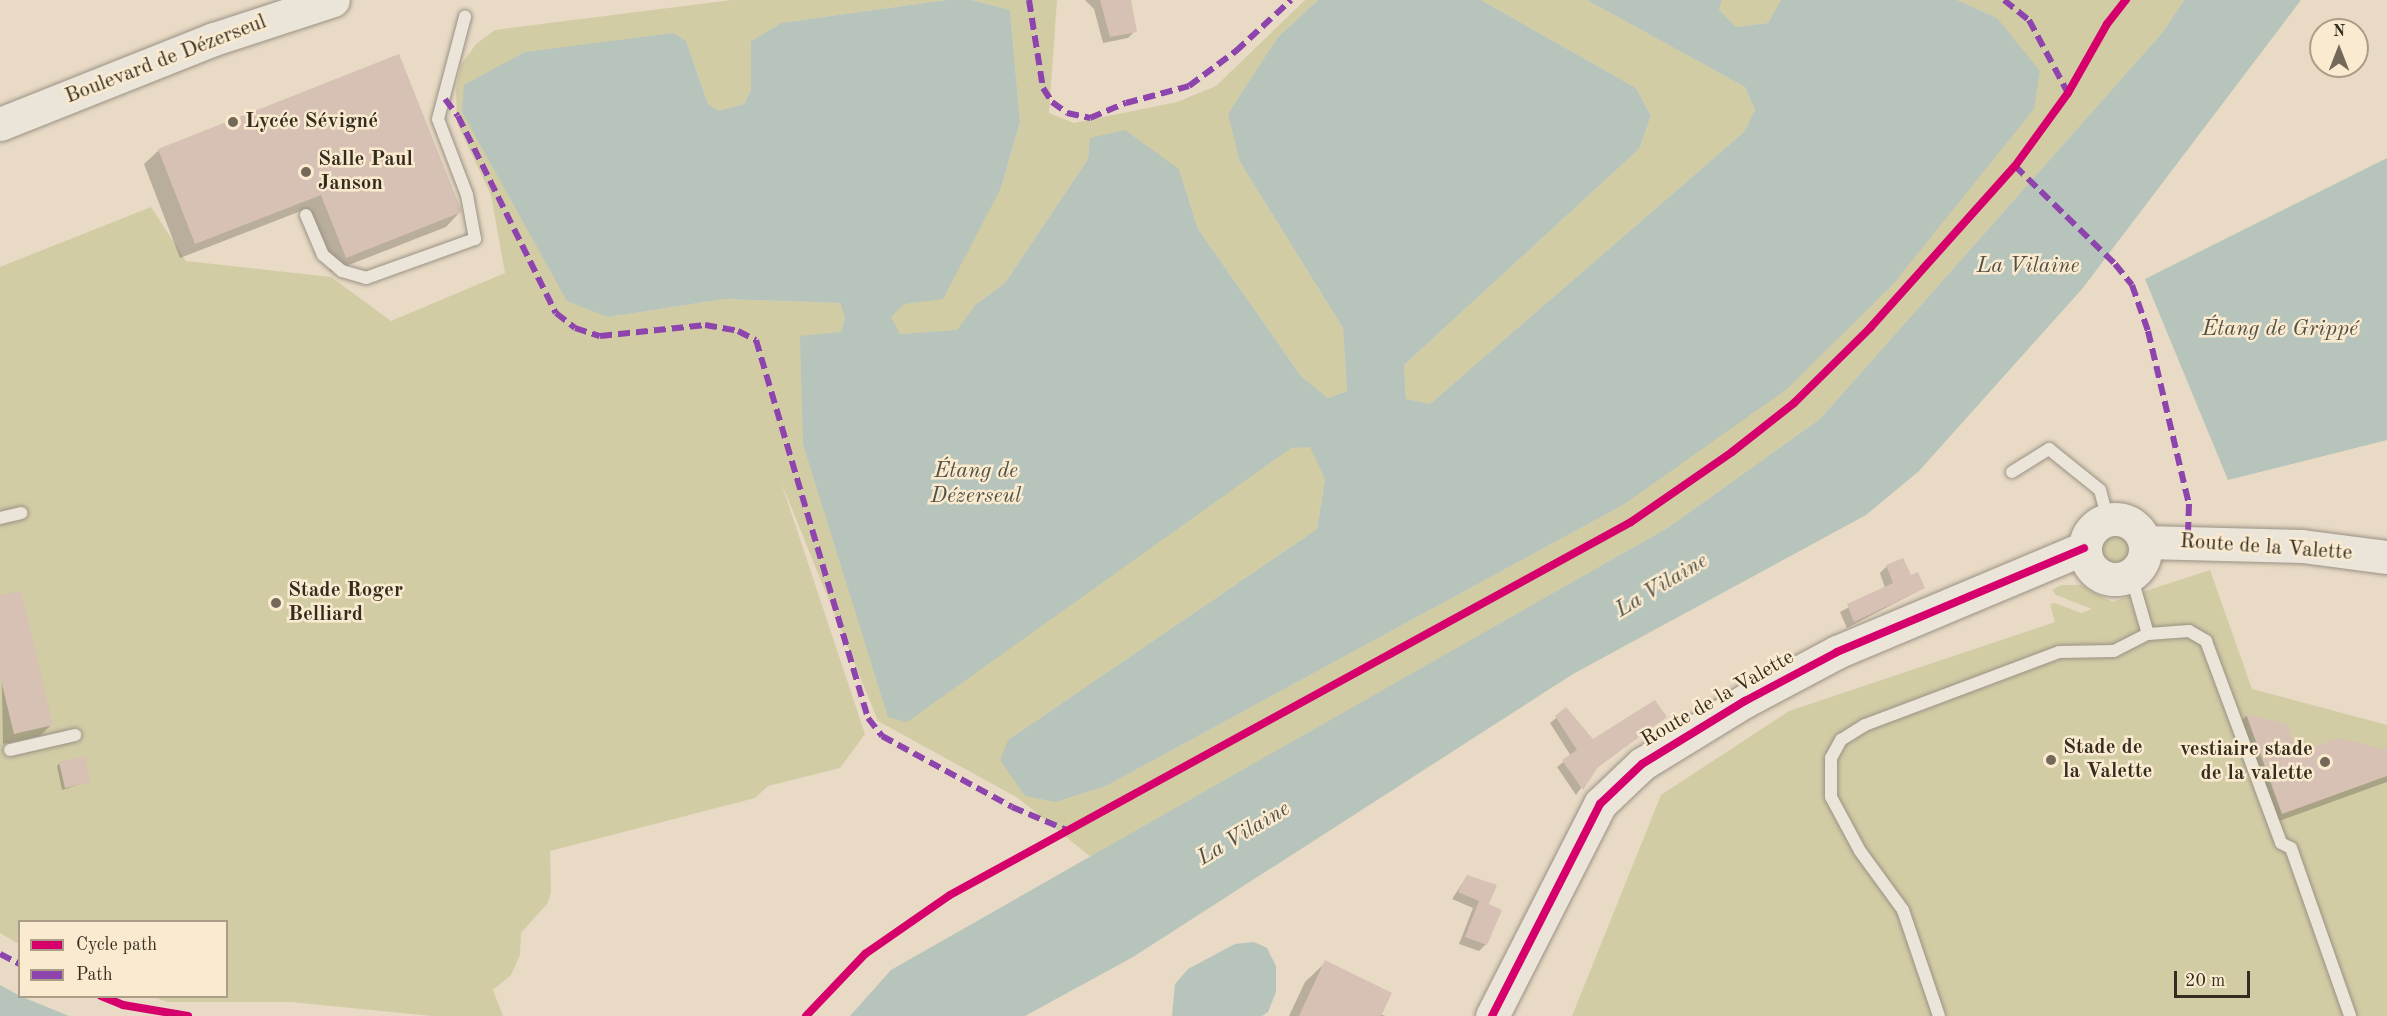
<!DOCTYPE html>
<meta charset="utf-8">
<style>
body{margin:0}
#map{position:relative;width:2387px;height:1016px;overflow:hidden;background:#e8dac4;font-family:"Old Standard TT",serif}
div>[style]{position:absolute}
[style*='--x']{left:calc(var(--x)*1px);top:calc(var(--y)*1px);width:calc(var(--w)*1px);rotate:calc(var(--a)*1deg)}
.green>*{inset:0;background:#d2cca5}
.round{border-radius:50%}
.water>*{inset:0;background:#b6c4bb}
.shadow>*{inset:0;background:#0003}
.building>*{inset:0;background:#d6c1b4}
.roads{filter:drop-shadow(0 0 2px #9a9184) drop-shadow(0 0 2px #9a9184)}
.lane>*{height:12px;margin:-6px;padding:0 6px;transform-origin:6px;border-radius:6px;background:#ebe4d9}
.secondary>*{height:33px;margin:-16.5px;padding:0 16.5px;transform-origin:16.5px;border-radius:16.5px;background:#ebe4d9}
.secondary>.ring{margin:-16.5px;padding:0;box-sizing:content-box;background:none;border:33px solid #ebe4d9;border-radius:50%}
.quiet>*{height:6px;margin-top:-3px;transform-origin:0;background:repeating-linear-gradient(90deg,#8e44ad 0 12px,transparent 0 18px)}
.cycleway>*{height:8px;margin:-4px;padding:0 4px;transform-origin:4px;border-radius:4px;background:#d6006c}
.dots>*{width:16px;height:16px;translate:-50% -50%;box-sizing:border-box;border:3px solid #faeacf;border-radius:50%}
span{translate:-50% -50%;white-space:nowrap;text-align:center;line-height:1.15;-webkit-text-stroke:5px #faeacf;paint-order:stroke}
.street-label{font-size:21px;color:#352c20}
.poi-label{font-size:21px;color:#352c20;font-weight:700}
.left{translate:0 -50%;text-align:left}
.right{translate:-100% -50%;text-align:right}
.water-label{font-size:22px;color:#505046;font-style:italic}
.legend{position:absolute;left:18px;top:920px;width:210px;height:78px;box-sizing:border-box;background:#faeacf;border:2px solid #ab9e89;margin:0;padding:8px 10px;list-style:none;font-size:18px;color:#352c20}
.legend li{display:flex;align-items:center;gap:12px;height:30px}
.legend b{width:30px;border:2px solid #ab9e89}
.north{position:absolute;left:2309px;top:18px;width:60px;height:60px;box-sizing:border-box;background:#faeacf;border:2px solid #ab9e89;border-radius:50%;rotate:0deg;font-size:16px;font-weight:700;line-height:24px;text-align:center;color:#352c20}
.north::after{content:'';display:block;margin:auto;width:21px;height:27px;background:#746959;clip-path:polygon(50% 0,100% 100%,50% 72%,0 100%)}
.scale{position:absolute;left:2174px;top:971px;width:76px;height:27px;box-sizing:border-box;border:3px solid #352c20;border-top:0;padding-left:8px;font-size:18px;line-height:21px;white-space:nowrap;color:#352c20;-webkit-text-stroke:4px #faeacf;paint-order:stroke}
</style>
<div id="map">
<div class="green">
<i style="clip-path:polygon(732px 0,946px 0,781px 23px,751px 41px,751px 90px,744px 104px,719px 112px,708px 104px,686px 41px,608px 317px,724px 299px,840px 303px,845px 318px,841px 332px,1291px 448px,1310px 446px,1325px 478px,1317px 529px,1008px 740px,1056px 802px,1106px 786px,1623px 505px,1997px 18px,1957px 0,2184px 0,2163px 32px,1820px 419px,1669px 527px,1091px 857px,1018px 798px,878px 721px,781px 482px,865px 734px,840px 768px,768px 786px,755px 798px,550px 851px,551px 893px,547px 904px,521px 933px,520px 955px,511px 975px,493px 990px,503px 1016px,432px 1016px,291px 1002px,168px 1002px,153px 997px,226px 996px,226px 922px,20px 922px,19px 944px,0 933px,0 267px,151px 207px,186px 261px,331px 277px,391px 321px,505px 273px,491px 195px,457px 123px,456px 89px,461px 65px,476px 44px,495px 30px)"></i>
<i style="clip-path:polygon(971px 0,1057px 0,1049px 113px,1074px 123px,1177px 102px,1216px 86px,1305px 0,1318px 0,1278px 37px,1240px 162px,1343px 328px,1347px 391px,1328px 398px,1301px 376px,1198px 229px,1179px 169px,1090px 138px,1088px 159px,1005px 283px,975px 305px,957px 331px,900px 334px,890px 317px,1001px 188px,1020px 122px,1010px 10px)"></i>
<i style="clip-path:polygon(1481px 0,1587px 0,1745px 87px,1755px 110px,1744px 132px,1430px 404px,1406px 399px,1404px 365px,1639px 149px,1651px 116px,1636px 88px)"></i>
<i style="clip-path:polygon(1722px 0,1781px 0,1768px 23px,1736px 27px,1718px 10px)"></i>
<i class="round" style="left:2092px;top:526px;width:42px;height:42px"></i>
<i style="clip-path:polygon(2210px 570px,2252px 689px,2387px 725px,2387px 1016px,1572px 1016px,1661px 795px,1789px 711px,2055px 622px,2050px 604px,2055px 603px,2081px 613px,2092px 609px,2056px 595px,2052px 590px,2061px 585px,2081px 585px,2112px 602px)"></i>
</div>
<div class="water">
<i style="clip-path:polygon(946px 0,971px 0,1010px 10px,1020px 122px,1001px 188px,943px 299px,904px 304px,891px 317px,900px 334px,957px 330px,975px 305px,1005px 283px,1088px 159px,1090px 138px,1125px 130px,1179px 169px,1198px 229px,1301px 376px,1328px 398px,1347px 391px,1343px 328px,1240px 162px,1228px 114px,1278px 37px,1318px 0,1481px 0,1636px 88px,1651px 116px,1639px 149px,1404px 365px,1406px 399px,1430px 404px,1744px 132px,1755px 110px,1745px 87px,1587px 0,1722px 0,1719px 10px,1736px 27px,1768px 23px,1781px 0,1957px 0,1997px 18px,2040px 71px,2034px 109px,1894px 283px,1787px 389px,1623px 505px,1106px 786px,1056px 802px,1025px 796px,1000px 760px,1008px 740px,1317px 529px,1325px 479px,1310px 447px,1291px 448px,907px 722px,888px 717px,803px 444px,800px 336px,841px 332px,845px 318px,840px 303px,724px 299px,608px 317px,567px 301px,462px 112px,464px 85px,525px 52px,673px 33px,686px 41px,708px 104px,719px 111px,744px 104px,751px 90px,751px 41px,781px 23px)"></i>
<i style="clip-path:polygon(2184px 0,2301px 0,2082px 289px,1919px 471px,1866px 515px,1573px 674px,1133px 957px,1025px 1016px,850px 1016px,891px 970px,1669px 527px,1820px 419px,2163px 32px)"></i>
<i style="clip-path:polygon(2387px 158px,2387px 440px,2228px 480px,2145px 279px)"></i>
<i style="clip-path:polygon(1254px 942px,1267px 948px,1276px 966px,1276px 992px,1268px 1012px,1262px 1016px,1172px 1016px,1175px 984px,1188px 969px,1235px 944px)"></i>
<i style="clip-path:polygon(0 985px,20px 996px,69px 1016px,0 1016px)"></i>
</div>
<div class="shadow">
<i style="clip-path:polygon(1085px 0,1129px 0,1135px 31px,1128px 38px,1103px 43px,1094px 9px)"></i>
<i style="clip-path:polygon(159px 150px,460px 212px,446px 227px,331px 272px,306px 209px,180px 258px,144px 164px)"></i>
<i style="clip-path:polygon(1887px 566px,1924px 588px,1847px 628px,1840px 612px,1885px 588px,1880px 573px)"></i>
<i style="clip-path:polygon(0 597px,51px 725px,40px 736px,3px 744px)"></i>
<i style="clip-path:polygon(1566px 710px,1592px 741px,1665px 717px,1594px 770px,1576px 795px,1557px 767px,1571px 756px,1550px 723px)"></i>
<i style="clip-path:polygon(2246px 716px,2285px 726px,2296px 755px,2387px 752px,2387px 782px,2271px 824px,2236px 726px)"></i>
<i style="clip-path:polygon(60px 763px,90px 781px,62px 790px,57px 766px)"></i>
<i style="clip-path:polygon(1467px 876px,1487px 905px,1486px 944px,1479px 951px,1459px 944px,1473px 908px,1452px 899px)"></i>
<i style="clip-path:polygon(1326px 962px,1380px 1014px,1385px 1016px,1289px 1016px,1305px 982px)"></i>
</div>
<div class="building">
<i style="clip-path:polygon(1100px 0,1131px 0,1137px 32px,1110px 37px)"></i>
<i style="clip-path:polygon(399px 54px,462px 212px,346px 258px,321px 195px,195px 244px,158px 149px)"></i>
<i style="clip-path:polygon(1903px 558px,1911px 575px,1918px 572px,1925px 588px,1854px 622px,1847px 604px,1893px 583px,1886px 565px)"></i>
<i style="clip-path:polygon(21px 591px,53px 725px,14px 734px,0 676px,0 595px)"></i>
<i style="clip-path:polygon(1655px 700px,1667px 717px,1598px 767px,1583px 790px,1562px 760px,1577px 750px,1555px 716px,1566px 707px,1593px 739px)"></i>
<i style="clip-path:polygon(2246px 714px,2287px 724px,2297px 753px,2339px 738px,2387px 750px,2387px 776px,2282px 814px)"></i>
<i style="clip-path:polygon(85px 756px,91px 782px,65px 788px,59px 762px)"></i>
<i style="clip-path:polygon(1467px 875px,1497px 885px,1489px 904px,1502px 910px,1487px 945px,1465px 937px,1479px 901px,1458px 892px)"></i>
<i style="clip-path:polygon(1325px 960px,1392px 993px,1381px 1016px,1299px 1016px)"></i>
</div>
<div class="roads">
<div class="lane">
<i style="--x:306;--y:215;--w:43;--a:67"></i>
<i style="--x:323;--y:255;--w:25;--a:40"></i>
<i style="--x:342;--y:271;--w:25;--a:16"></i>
<i style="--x:366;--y:278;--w:116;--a:-19.7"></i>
<i style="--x:475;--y:239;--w:45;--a:-100.3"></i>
<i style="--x:467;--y:195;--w:81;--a:-110.9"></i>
<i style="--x:438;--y:119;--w:106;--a:-75.2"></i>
<i style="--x:2012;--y:472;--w:44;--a:-31.9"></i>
<i style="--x:2049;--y:449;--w:65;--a:38.8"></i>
<i style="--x:2100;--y:490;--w:30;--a:75"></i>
<i style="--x:0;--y:518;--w:22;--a:-13"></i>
<i style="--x:2148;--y:634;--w:41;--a:-4.2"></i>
<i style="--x:2189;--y:631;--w:20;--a:30"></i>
<i style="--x:2206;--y:641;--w:215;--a:69.6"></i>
<i style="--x:2281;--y:843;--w:11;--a:27"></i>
<i style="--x:2291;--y:848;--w:178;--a:70.6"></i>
<i style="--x:10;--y:750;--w:67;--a:-13"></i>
<i style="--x:1939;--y:1016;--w:112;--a:-108.8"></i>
<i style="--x:1903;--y:910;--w:73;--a:-126.1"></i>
<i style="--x:1860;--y:851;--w:61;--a:-118.2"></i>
<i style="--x:1831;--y:797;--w:39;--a:-90"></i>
<i style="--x:1831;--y:758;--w:21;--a:-61"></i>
<i style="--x:1841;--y:740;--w:28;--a:-32"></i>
<i style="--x:1865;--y:725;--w:207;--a:-20.6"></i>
<i style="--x:2059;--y:652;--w:55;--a:-1"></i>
<i style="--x:2114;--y:651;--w:38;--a:-27"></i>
<i style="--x:2148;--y:634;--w:61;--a:-106.1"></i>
</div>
<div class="secondary">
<i style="--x:0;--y:124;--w:230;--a:-21.7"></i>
<i style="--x:214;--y:39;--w:125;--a:-18.1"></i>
<i class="ring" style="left:2085px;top:519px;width:27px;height:27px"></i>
<i style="--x:2145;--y:542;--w:157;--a:1.5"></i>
<i style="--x:2302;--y:546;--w:86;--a:7.4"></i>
<i style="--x:1492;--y:1016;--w:238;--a:-63"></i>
<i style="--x:1600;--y:804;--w:58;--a:-43.6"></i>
<i style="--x:1642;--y:764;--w:121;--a:-31.5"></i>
<i style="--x:1745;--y:701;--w:104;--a:-28"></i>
<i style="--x:1837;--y:652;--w:268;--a:-22.8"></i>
</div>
</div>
<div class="quiet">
<i style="--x:1029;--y:0;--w:89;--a:81"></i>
<i style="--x:1043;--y:88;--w:17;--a:57"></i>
<i style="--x:1052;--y:102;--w:19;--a:36"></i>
<i style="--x:1067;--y:113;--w:24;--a:12"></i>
<i style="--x:1090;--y:118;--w:39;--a:-23"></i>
<i style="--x:1126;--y:103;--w:65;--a:-15.1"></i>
<i style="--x:1189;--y:86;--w:59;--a:-36.7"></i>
<i style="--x:1236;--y:51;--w:75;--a:-42.8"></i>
<i style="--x:2004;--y:0;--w:32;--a:39"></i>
<i style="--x:2029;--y:20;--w:83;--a:61.9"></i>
<i style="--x:445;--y:99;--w:21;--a:53"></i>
<i style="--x:458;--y:116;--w:220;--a:63.6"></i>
<i style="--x:556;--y:313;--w:24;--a:38"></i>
<i style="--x:575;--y:328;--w:26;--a:18"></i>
<i style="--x:600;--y:336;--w:106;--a:-6"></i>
<i style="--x:705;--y:325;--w:34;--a:10"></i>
<i style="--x:738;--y:331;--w:20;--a:27"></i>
<i style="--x:756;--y:340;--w:394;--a:73.5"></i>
<i style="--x:868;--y:718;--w:23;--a:52"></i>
<i style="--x:882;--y:736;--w:148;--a:28.6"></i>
<i style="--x:1012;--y:807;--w:60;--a:22.7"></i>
<i style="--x:2015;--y:166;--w:140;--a:44.4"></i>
<i style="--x:2115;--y:264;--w:27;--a:51"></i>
<i style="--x:2132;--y:285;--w:49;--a:70.8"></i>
<i style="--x:2148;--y:331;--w:178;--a:76.7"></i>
<i style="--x:2189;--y:504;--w:37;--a:92"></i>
<i style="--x:0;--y:954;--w:22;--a:27"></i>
</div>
<div class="cycleway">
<i style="--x:101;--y:996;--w:24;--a:22"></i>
<i style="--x:123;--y:1005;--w:66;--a:9.6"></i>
<i style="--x:806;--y:1016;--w:86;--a:-46.4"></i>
<i style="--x:865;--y:954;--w:103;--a:-34.8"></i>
<i style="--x:950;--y:895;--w:776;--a:-28.71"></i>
<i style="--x:1631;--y:522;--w:123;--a:-34.7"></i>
<i style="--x:1732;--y:452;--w:79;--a:-38.3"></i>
<i style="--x:1794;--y:403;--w:107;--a:-44.6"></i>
<i style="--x:1870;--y:328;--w:217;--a:-48.2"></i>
<i style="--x:2015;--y:166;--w:90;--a:-54"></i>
<i style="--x:2068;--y:93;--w:79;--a:-60.5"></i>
<i style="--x:2107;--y:24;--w:31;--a:-52"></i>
<i style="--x:1492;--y:1016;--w:238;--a:-63"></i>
<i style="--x:1600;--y:804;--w:58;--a:-43.6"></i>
<i style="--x:1642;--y:764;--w:121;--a:-31.5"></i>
<i style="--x:1745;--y:701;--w:104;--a:-28"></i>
<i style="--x:1837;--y:652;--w:268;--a:-22.8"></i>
</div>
<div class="dots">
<i style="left:233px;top:122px;background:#746959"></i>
<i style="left:306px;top:172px;background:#746959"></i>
<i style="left:276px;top:603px;background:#746959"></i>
<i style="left:2051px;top:760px;background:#746959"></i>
<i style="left:2325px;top:762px;background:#746959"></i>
</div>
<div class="street-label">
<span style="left:166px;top:60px;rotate:-21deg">Boulevard de Dézerseul</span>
<span style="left:2266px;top:548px;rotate:4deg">Route de la Valette</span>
<span style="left:1718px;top:699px;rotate:-30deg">Route de la Valette</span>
</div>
<div class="poi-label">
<span class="left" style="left:245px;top:122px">Lycée Sévigné</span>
<span class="left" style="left:318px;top:172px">Salle Paul<br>Janson</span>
<span class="left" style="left:288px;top:603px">Stade Roger<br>Belliard</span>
<span class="left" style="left:2063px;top:760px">Stade de<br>la Valette</span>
<span class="right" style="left:2313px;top:762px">vestiaire stade<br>de la valette</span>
</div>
<div class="water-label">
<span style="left:2028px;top:267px">La Vilaine</span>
<span style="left:2280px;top:330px">Étang de Grippé</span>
<span style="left:976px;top:484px">Étang de<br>Dézerseul</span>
<span style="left:1662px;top:586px;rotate:-31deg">La Vilaine</span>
<span style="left:1244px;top:834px;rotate:-31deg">La Vilaine</span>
</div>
<ul class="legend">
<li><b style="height:8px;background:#d6006c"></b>Cycle path</li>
<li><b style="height:8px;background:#8e44ad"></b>Path</li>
</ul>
<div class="north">N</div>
<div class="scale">20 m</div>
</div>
